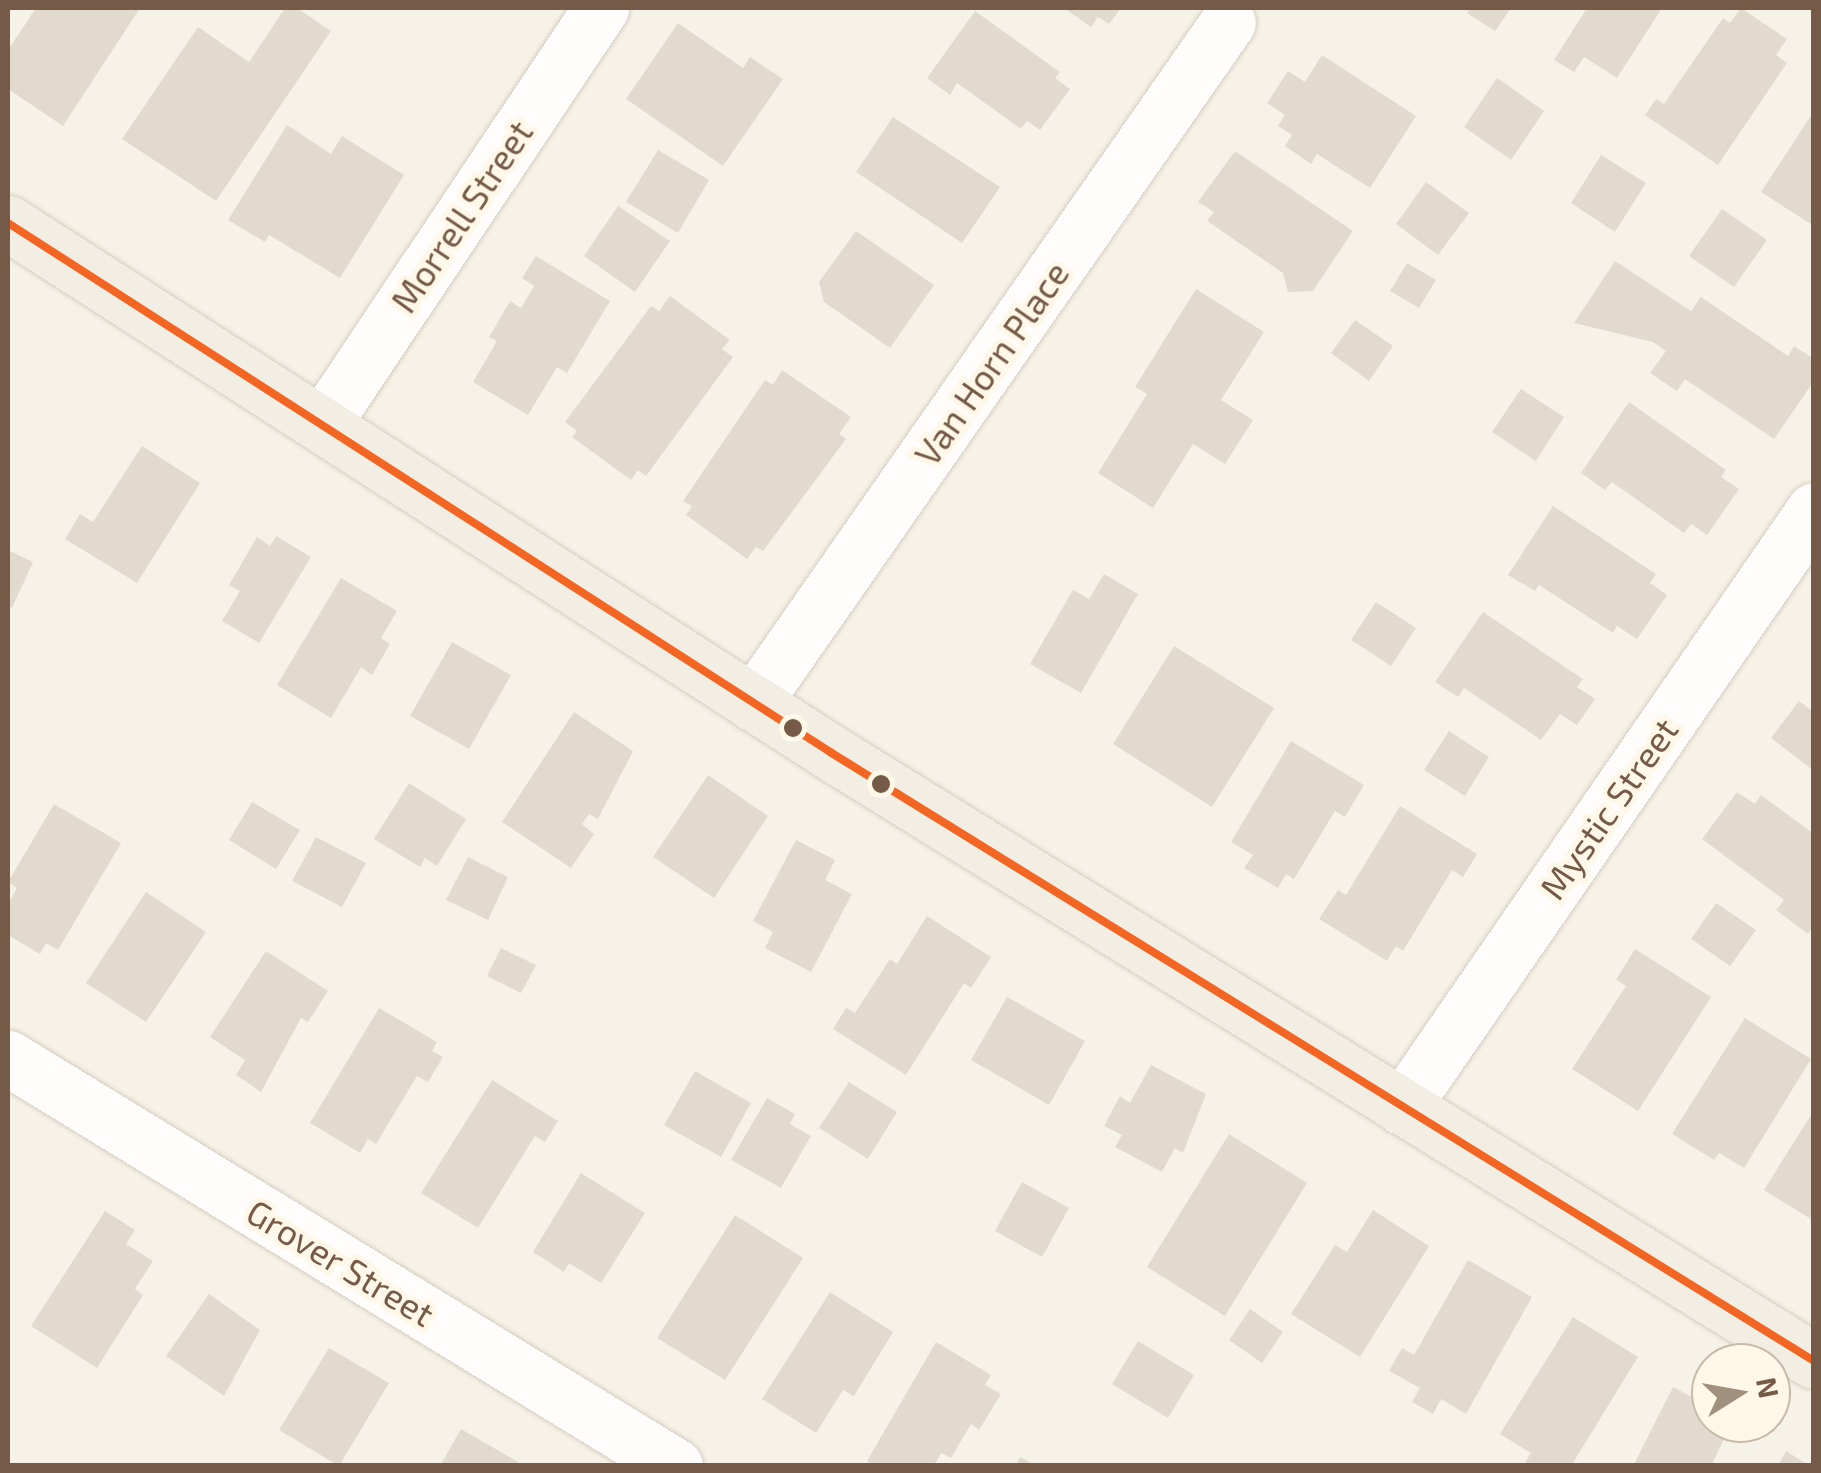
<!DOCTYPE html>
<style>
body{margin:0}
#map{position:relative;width:1821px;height:1473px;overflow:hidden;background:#f7f2e7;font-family:"Exo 2",sans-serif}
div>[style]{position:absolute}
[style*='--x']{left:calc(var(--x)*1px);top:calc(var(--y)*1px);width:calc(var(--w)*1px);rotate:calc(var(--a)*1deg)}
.building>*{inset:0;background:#e3dacf}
.roads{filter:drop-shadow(0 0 2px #d6cdc2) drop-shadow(0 0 2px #d6cdc2)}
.minor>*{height:55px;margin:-27.5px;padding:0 27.5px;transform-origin:27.5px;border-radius:27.5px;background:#fefdfb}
.primary>*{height:55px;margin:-27.5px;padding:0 27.5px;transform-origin:27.5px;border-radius:27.5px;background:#f2eee4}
.bus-1>*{height:8px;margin:-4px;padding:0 4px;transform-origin:4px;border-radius:4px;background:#f26522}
.dots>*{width:28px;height:28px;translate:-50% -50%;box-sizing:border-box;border:5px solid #fff8e8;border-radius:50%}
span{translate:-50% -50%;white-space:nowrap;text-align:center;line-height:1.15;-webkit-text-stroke:10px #fff8e8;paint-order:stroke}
.street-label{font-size:35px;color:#755b47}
.frame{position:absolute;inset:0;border:10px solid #755b47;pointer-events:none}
.north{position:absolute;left:1691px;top:1343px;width:100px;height:100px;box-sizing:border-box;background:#fff8e8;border:2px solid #c8b9a8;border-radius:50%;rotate:79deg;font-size:28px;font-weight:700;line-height:40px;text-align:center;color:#755b47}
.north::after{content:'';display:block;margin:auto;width:35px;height:45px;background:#a2907f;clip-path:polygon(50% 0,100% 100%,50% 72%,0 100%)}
</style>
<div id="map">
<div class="building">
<i style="clip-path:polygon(36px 8px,140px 8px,63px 126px,8px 89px,8px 50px)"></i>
<i style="clip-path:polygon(285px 8px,297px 8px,331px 31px,216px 201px,122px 139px,198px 27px,249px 62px)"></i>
<i style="clip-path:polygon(1064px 8px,1121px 8px,1109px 24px,1098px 17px,1091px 27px)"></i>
<i style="clip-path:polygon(1471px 8px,1511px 8px,1495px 31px,1467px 13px)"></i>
<i style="clip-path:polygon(1587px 8px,1662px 8px,1617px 78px,1584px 57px,1574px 72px,1554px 60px)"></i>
<i style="clip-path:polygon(1741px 8px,1787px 39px,1776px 55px,1787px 63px,1718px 165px,1645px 115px,1656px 99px,1664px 104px,1723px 18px,1730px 23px)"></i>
<i style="clip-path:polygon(975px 11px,1060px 72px,1055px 78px,1070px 89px,1040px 130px,1027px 121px,1021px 129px,957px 83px,950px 95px,927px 78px)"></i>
<i style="clip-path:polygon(678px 23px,743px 68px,750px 57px,783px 79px,723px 166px,626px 99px)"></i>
<i style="clip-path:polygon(1322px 55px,1416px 116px,1370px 188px,1317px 154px,1311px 164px,1285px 146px,1292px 135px,1278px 126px,1285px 115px,1267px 103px,1288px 71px,1305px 82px)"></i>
<i style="clip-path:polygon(1497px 78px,1544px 111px,1511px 160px,1464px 127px)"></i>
<i style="clip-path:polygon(1814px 111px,1814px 226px,1761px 192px)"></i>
<i style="clip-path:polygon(893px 117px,1000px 187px,962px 243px,856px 172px)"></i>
<i style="clip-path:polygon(287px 125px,331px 154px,342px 136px,404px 175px,340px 278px,269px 235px,265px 242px,228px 220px)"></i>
<i style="clip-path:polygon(658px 150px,709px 180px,678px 233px,626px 202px)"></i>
<i style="clip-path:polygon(1235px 151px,1353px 231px,1313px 291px,1288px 292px,1283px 273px,1207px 221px,1214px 212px,1198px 202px)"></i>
<i style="clip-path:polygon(1601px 155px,1646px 183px,1615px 232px,1571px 203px)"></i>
<i style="clip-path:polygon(1426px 182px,1469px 213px,1438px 255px,1396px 224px)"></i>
<i style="clip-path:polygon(618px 206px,670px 241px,635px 292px,584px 256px)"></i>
<i style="clip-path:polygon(1722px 209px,1767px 240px,1734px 287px,1689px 256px)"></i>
<i style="clip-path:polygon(856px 231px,934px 285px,890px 348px,824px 302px,819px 282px)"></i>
<i style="clip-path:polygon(536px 256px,610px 301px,567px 373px,557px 367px,528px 415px,473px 382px,497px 341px,489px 337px,510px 301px,521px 308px,534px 286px,522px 278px)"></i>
<i style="clip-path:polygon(1615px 261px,1691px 311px,1701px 297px,1788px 356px,1794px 346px,1814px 359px,1814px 381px,1774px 439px,1685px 379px,1677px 391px,1650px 373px,1666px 351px,1653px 342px,1574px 323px)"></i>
<i style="clip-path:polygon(1407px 263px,1436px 280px,1419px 308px,1390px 291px)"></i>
<i style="clip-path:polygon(1196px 289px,1264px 332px,1221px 400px,1253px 420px,1225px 464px,1193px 444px,1153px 508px,1098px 473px,1147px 394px,1135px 387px)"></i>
<i style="clip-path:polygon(670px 296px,730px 340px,722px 349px,733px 357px,646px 476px,638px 470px,631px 480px,572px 437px,577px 431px,565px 422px,651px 306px,659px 311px)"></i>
<i style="clip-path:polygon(1355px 320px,1393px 346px,1369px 381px,1331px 353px)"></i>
<i style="clip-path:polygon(782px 370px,851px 417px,839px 434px,846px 439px,763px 551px,756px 547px,747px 559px,686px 515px,692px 506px,683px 501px,765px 380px,773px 385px)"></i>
<i style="clip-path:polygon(1521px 389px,1564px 417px,1536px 461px,1492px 432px)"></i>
<i style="clip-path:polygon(1629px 402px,1726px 470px,1721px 477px,1739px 489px,1707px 535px,1691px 524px,1684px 533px,1612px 482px,1605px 490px,1581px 473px)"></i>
<i style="clip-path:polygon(142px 446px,200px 483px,137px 583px,65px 539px,80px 514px,93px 522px)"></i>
<i style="clip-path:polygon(1553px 506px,1656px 574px,1650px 583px,1667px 595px,1637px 639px,1617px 626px,1613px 633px,1539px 585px,1535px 591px,1508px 575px)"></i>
<i style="clip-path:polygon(276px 536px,311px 557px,259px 643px,222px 621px,240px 591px,229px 585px,257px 537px,270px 546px)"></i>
<i style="clip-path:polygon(8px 550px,33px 562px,12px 608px,8px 606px)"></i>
<i style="clip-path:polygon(1104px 574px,1138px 594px,1081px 693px,1030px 664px,1073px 590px,1089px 599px)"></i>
<i style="clip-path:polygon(341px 578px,397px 611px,381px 638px,390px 644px,372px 675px,361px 667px,331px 718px,277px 685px)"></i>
<i style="clip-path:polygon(1376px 602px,1416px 628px,1391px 666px,1351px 640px)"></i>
<i style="clip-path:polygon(1483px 612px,1583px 679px,1577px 687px,1595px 699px,1577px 725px,1560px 714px,1541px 740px,1464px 688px,1458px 697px,1435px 682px)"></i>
<i style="clip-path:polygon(452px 642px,511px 675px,469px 749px,410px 716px)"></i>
<i style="clip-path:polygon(1174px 646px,1274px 708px,1212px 807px,1113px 744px)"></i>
<i style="clip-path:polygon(1799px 701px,1814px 712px,1814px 771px,1771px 738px)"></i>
<i style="clip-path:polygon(574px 712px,633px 751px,598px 819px,589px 814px,582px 824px,594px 834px,571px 868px,502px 822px)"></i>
<i style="clip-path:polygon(1449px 731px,1489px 757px,1465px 796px,1424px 770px)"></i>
<i style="clip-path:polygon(1291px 741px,1364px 785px,1345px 817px,1335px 811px,1294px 879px,1286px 874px,1278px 888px,1244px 868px,1253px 855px,1231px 842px)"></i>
<i style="clip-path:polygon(708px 775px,768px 816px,714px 898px,653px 857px)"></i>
<i style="clip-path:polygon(409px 783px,466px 819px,437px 866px,425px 858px,420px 867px,374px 839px)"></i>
<i style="clip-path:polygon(1737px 792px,1755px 804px,1761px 795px,1814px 834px,1814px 926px,1808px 934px,1776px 910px,1784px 900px,1702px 839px)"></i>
<i style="clip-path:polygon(252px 802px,300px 830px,276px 869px,229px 840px)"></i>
<i style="clip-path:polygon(54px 804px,121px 843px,58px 950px,46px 943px,40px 954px,8px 935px,8px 904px,17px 888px,8px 882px)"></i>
<i style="clip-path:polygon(1400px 806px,1477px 854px,1463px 877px,1452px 870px,1403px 951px,1396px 946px,1387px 961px,1319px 919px,1338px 890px,1346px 895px)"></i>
<i style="clip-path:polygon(316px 837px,366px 863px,342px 907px,292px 881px)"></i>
<i style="clip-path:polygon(796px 840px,835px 860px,825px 880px,852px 894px,811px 972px,765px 948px,773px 932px,753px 921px)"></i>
<i style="clip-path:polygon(468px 857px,508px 877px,488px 920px,446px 900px)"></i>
<i style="clip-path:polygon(146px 892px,206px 932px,146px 1022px,86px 983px)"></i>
<i style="clip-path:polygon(1716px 903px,1756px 930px,1730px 966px,1691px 939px)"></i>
<i style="clip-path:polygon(927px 916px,991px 957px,971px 988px,964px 983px,906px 1075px,833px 1029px,846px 1008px,855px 1013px,890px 959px,897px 964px)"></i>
<i style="clip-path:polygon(501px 948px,536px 965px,521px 993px,487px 976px)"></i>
<i style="clip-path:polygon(1635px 949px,1711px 997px,1638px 1111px,1572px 1069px,1626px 986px,1616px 980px)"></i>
<i style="clip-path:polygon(266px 951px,328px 991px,308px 1022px,301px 1018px,261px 1092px,236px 1075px,245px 1060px,210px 1037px)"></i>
<i style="clip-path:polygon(1007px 997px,1085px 1041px,1049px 1105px,971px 1060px)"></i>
<i style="clip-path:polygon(379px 1008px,437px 1042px,432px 1051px,443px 1057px,428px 1082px,417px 1076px,376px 1144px,368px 1139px,360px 1153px,310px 1123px)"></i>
<i style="clip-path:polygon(1745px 1018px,1811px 1059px,1744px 1168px,1719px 1153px,1714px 1160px,1672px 1134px)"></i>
<i style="clip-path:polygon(1151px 1065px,1206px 1094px,1183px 1153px,1175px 1148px,1162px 1172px,1115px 1147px,1122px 1135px,1104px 1126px,1120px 1096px,1130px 1103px)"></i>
<i style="clip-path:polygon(695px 1071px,751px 1103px,721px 1157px,664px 1125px)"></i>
<i style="clip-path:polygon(492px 1080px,558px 1121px,545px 1142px,535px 1136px,478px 1228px,421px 1193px)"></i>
<i style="clip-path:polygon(849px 1082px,897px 1112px,868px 1159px,819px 1128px)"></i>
<i style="clip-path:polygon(767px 1098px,795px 1114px,790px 1124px,811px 1136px,781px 1188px,731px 1160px)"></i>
<i style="clip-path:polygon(1814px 1110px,1814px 1221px,1764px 1190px)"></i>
<i style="clip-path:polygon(1229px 1134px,1307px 1183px,1225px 1316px,1147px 1267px)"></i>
<i style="clip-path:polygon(581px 1173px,645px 1213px,601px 1283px,569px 1263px,564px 1272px,533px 1252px)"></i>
<i style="clip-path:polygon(1022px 1182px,1069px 1208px,1042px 1257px,995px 1231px)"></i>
<i style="clip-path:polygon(1373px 1210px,1429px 1246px,1360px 1357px,1291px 1314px,1335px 1245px,1347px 1252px)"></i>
<i style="clip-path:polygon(105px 1211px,135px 1230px,126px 1244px,153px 1261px,135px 1289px,143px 1295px,97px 1368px,31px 1326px)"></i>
<i style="clip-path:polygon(735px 1215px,803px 1258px,725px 1380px,657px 1338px)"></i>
<i style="clip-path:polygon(1468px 1260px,1532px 1297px,1466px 1414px,1441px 1399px,1433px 1414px,1412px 1402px,1420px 1388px,1389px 1371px,1402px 1348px,1414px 1355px)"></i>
<i style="clip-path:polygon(830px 1292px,893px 1332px,854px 1396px,843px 1390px,816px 1433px,762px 1399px)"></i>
<i style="clip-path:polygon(209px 1294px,260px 1330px,224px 1396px,166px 1356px)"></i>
<i style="clip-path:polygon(1250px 1309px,1283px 1332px,1262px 1363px,1229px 1340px)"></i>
<i style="clip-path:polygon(1573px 1317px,1638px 1357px,1571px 1466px,1523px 1466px,1531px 1453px,1500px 1434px)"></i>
<i style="clip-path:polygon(1138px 1341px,1194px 1375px,1168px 1418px,1112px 1384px)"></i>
<i style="clip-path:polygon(936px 1342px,991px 1375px,985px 1385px,1001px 1394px,979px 1430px,971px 1424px,951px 1458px,941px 1453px,934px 1466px,875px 1466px,867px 1461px)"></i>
<i style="clip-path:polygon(329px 1348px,389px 1383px,339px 1466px,279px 1430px)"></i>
<i style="clip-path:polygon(1673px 1387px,1711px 1407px,1711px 1423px,1732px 1423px,1711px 1466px,1633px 1466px)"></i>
<i style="clip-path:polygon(461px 1429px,518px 1462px,516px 1466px,440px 1466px)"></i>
<i style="clip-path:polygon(1786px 1451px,1810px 1466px,1778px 1466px)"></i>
<i style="clip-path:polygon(1020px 1457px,1037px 1466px,1016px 1466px)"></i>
</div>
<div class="roads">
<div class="minor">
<i style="--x:322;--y:425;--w:502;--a:-56.21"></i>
<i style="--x:753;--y:703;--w:830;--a:-55.1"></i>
<i style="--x:8;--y:1058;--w:782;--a:31.45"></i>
<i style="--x:1402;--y:1107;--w:725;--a:-55.39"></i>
</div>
<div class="primary">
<i style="--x:8;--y:223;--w:978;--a:32.76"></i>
<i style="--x:830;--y:752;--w:1157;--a:31.75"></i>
</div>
</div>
<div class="bus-1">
<i style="--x:8;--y:223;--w:978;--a:32.76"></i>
<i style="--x:830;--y:752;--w:1157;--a:31.75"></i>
</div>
<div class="dots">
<i style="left:793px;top:728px;background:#755b47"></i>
<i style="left:881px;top:784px;background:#755b47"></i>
</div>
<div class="street-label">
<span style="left:461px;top:216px;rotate:-56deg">Morrell Street</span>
<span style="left:991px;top:363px;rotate:-55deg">Van Horn Place</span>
<span style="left:1608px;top:808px;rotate:-55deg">Mystic Street</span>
<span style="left:341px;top:1262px;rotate:31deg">Grover Street</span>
</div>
<div class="frame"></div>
<div class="north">N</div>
</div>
